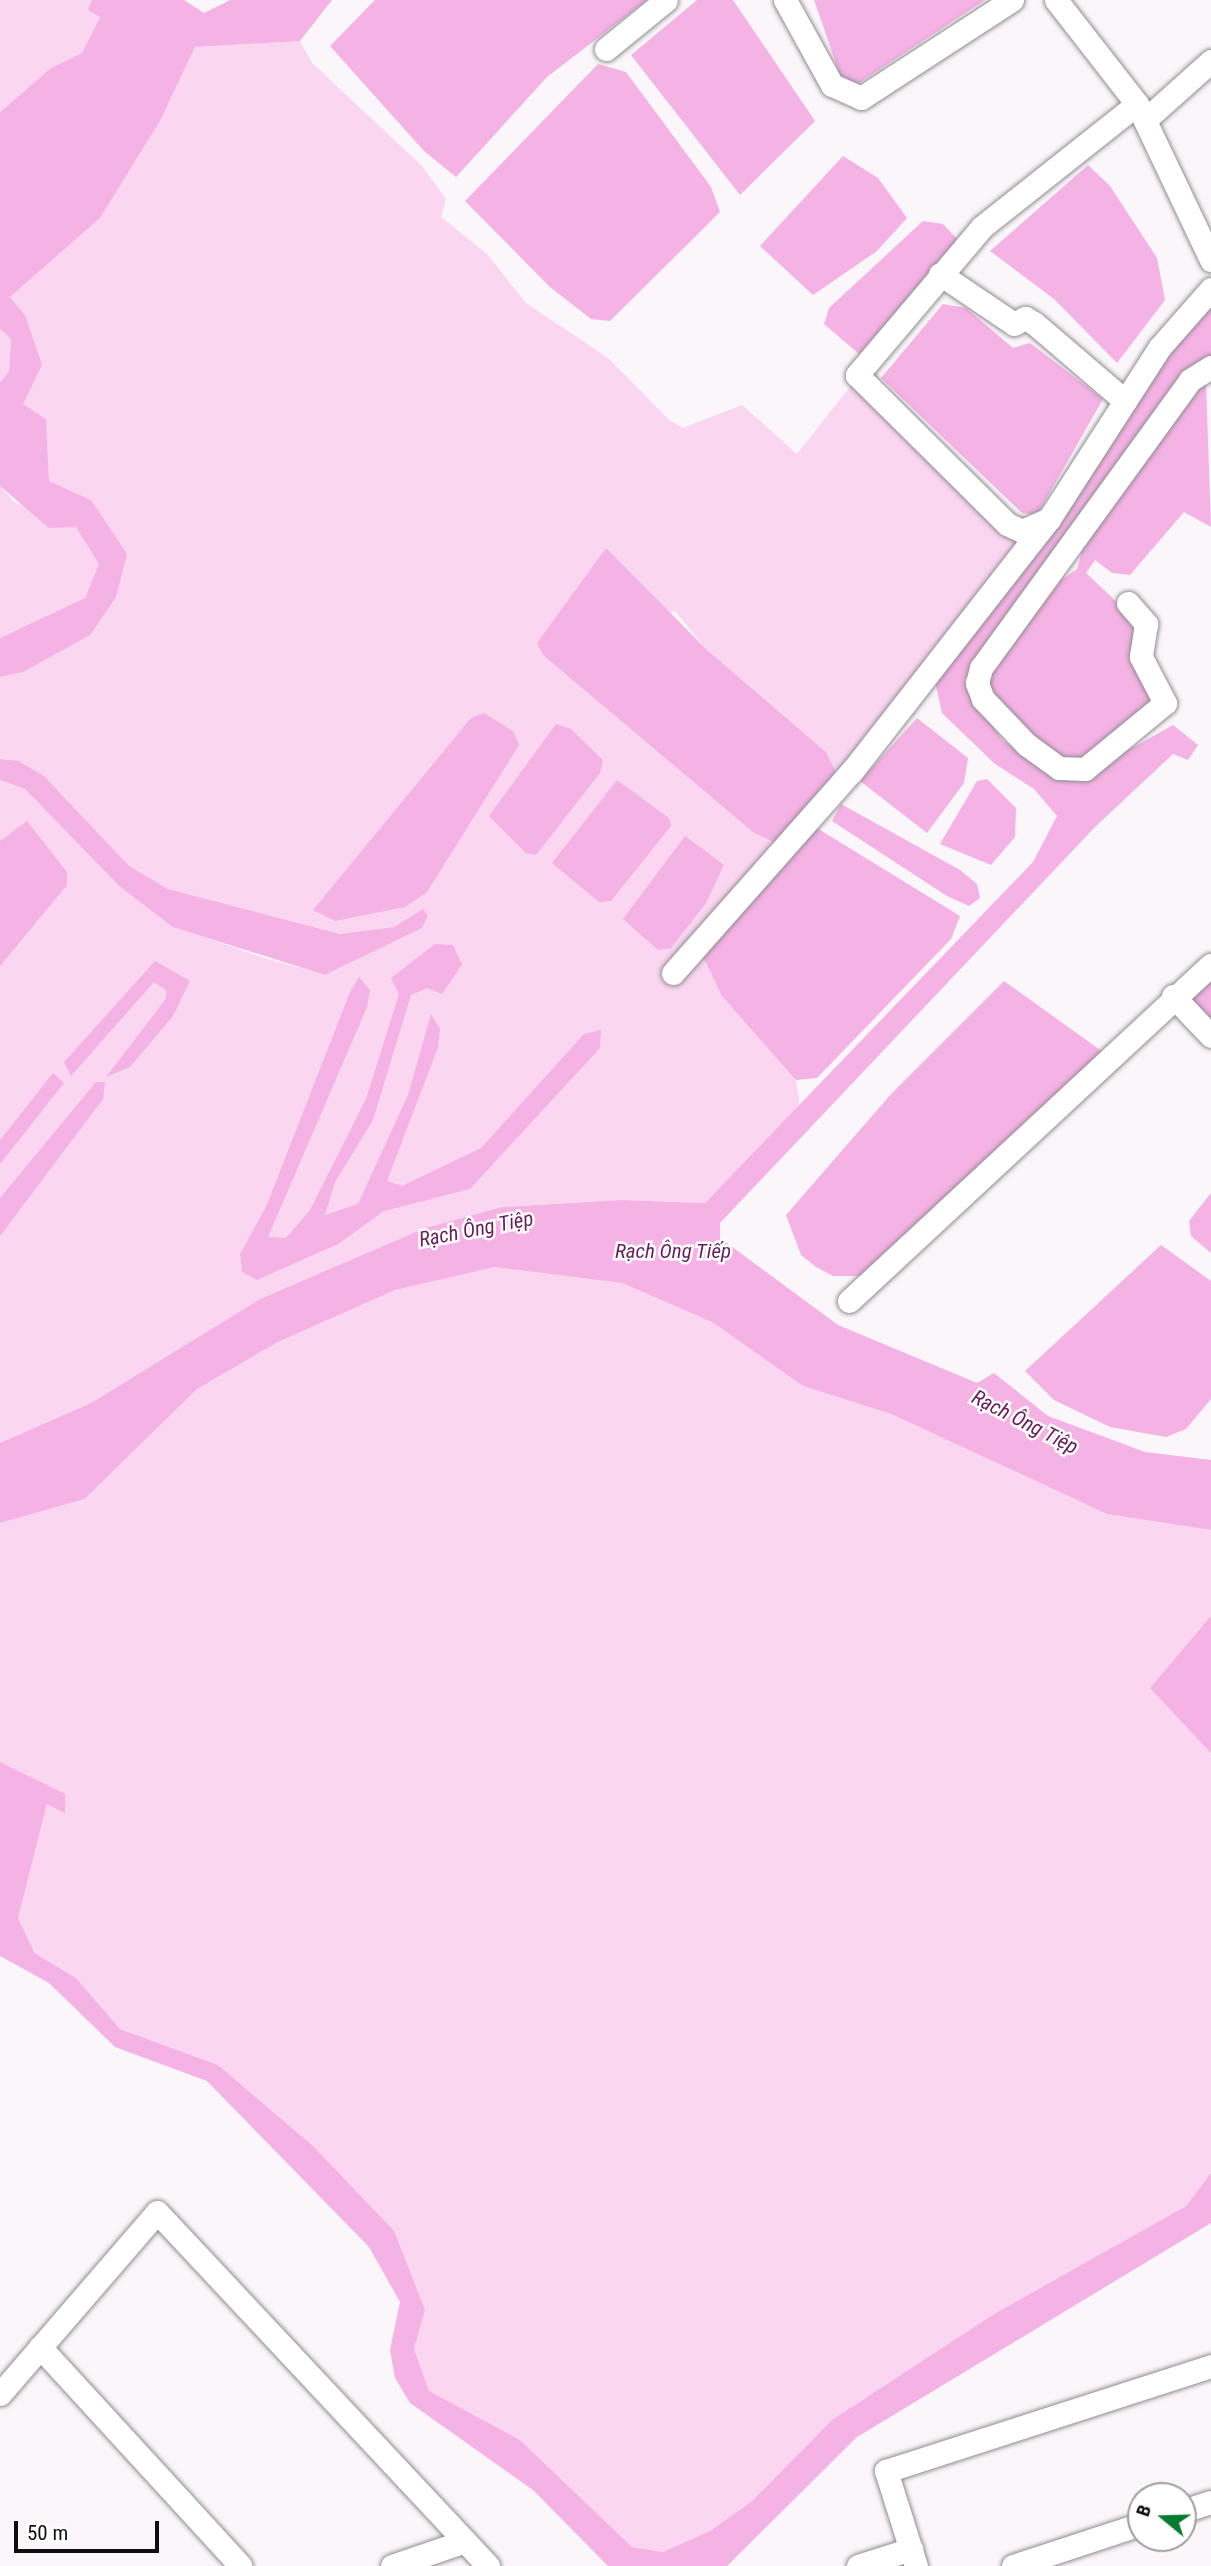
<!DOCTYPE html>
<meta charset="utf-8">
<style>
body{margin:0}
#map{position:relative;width:1211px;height:2566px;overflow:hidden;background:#faf6f9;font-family:"Roboto Condensed",sans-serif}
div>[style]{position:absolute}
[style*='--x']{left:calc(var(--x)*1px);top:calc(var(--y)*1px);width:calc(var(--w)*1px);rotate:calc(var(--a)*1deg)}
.green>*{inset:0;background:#fad6f1}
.water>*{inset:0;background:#f4b2e5}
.roads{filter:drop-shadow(0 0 2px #908c8f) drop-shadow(0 0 2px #908c8f)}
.minor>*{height:23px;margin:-11.5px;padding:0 11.5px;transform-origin:11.5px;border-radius:11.5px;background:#fff}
span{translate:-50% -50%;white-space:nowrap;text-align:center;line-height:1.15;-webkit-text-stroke:5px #fff;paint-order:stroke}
.water-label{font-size:21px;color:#681e5c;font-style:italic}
.north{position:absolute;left:1127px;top:2482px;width:70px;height:70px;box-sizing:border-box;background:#fff;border:2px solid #9f9e9f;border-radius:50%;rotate:289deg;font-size:19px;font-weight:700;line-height:28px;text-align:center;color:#0f0d0e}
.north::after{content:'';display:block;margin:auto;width:24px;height:32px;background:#087a2f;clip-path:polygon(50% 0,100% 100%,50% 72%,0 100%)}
.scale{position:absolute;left:14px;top:2521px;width:145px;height:32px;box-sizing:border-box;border:4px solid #0f0d0e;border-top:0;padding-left:9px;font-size:21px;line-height:24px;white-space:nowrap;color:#0f0d0e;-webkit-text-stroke:5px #fff;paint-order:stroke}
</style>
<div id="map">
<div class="green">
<i style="clip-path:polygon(0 0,92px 0,89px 10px,100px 17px,82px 53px,51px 68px,0 112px)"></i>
<i style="clip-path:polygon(300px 41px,312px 63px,422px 166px,446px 199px,441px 217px,487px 254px,526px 303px,607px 357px,669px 420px,683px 428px,742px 405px,797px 454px,853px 383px,1020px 538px,838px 776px,826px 752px,707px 650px,675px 611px,544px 656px,754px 833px,778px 844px,701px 952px,796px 1080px,800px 1108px,705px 1203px,620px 1200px,502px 1207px,425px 1228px,260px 1299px,91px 1403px,0 1443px,0 780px,25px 789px,119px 886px,173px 926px,258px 956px,325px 975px,422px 928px,428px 916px,423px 910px,394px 927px,340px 934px,168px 889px,129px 867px,44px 776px,19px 761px,0 759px,0 677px,23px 672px,116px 598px,91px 500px,49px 481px,46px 419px,23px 404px,25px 315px,10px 297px,100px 218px,160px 121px,195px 47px)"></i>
<i style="clip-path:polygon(0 329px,11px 339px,9px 371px,0 383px)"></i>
<i style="clip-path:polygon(0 486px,14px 502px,76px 527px,100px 563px,85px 598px,0 638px)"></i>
<i style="clip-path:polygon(495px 1267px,622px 1283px,712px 1322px,803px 1386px,891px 1414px,1107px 1514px,1211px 1530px,1211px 2173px,1186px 2206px,994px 2314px,832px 2420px,752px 2501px,710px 2531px,663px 2552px,632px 2547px,520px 2440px,429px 2391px,414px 2349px,425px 2310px,218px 2065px,120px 2029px,76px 1978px,36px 1953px,18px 1918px,47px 1804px,65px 1795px,0 1762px,0 1523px,86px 1499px,197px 1389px,276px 1343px,395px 1290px)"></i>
</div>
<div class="water">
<i style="clip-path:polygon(92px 0,184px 0,204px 13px,230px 0,332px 0,300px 41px,195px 47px,160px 121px,100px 218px,10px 297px,25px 315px,42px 365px,23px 404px,46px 419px,49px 481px,91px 500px,127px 554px,116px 597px,90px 635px,23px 672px,0 677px,0 638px,85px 598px,99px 564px,76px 527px,49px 528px,0 486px,0 383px,9px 371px,11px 339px,0 329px,0 112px,51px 68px,82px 53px,100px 17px,88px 10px)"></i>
<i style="clip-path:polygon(375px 0,647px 0,547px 77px,456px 177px,424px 151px,330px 46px)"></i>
<i style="clip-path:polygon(697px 0,733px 0,815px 121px,740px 195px,631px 55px)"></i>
<i style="clip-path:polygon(814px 0,985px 0,859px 83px,841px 78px)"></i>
<i style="clip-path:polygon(598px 64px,626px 72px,711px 187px,720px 212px,610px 321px,591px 319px,550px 287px,465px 201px)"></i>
<i style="clip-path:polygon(843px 156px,878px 178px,907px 218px,877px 251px,813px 295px,760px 246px)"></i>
<i style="clip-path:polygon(1088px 165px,1110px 186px,1157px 258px,1165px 300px,1117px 363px,1054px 299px,990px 251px)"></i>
<i style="clip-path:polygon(923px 221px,943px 224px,959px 241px,859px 354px,824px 324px,829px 308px)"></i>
<i style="clip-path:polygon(1211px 299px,1211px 359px,964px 680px,1002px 740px,1051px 772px,1082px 776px,1173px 725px,1198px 745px,1188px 760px,1173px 754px,1095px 827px,720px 1223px,720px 1238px,838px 1325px,977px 1383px,994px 1373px,1048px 1416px,1145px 1452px,1211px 1460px,1211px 1530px,1107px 1514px,891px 1414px,803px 1386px,712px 1322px,622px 1283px,495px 1267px,395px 1290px,276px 1343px,197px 1389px,85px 1499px,0 1523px,0 1443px,91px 1403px,260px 1299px,425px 1228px,502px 1207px,620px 1200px,705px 1203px,1033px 862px,1057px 816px,1034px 789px,995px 764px,942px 713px,934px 677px,1165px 353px)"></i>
<i style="clip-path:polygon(943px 304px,966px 308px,1013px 348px,1030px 343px,1103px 399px,1037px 515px,1022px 513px,881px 378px)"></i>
<i style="clip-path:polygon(1206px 383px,1211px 527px,1184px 512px,1130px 575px,1112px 573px,1095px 560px,1086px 573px,1138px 622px,1161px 691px,1149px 718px,1067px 766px,987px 701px,980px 675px,1054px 585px,1077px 569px,1084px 544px,1190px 390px)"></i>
<i style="clip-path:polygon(606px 548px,707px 650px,826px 752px,838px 776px,778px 844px,754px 833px,544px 656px,537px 643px)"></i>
<i style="clip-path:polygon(484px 713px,513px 731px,519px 745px,427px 892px,405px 907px,335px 921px,313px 910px,471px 718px)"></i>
<i style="clip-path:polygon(917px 718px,968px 758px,964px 783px,927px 833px,860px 781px)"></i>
<i style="clip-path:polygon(556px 724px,571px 729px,603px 760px,600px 773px,536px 855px,526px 853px,489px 816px)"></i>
<i style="clip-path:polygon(0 759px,19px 761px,44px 776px,129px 866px,168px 889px,340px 934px,394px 927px,423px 909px,428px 916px,422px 928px,325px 975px,173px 927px,119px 886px,25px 789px,0 780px)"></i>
<i style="clip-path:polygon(987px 779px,1016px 808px,1015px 837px,991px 865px,940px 844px,977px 781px)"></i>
<i style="clip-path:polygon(617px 780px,669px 818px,671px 826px,611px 901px,599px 902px,552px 863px)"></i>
<i style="clip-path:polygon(841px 804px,960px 870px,977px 884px,980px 898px,969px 906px,947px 896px,832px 821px)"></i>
<i style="clip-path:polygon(27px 821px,67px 872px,67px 885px,0 966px,0 841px)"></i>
<i style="clip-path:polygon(812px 825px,960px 916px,951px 939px,817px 1078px,796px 1080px,722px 996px,701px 952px)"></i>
<i style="clip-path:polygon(685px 836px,724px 865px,706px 903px,671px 948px,658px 950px,623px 919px)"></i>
<i style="clip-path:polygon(435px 944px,453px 945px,462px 965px,442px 994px,427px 988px,411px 995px,373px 1120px,335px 1182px,325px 1215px,358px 1204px,408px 1095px,431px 1014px,440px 1029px,438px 1047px,387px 1181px,402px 1186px,481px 1148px,584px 1034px,601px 1030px,600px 1048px,470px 1189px,384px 1211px,338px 1244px,257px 1280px,242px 1272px,240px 1254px,266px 1207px,350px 992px,359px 977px,370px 990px,367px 1007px,268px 1237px,286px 1238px,310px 1210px,366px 1099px,399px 994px,391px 978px)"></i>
<i style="clip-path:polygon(155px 961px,190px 981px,173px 1016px,130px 1067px,106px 1077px,165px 1000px,167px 991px,154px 982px,71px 1076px,64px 1062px)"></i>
<i style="clip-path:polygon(1211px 974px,1211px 1026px,1183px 997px)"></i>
<i style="clip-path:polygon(1004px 981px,1103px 1052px,865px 1276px,833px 1276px,816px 1267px,801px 1255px,786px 1215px,892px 1093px)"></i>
<i style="clip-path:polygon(53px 1073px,64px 1083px,0 1164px,0 1140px)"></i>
<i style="clip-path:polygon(96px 1082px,105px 1082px,103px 1099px,0 1236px,0 1198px)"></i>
<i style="clip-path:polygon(1211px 1193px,1211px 1253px,1191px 1236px,1189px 1221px)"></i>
<i style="clip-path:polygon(1161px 1245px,1211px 1281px,1211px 1399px,1186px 1429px,1166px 1437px,1110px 1427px,1054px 1400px,1025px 1371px)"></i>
<i style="clip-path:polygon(1211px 1616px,1211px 1753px,1150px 1688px)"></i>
<i style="clip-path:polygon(0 1762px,65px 1794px,65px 1813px,47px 1804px,18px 1918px,35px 1953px,76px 1978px,120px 2029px,218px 2065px,313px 2146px,394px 2231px,425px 2310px,414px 2349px,429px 2391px,520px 2440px,632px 2547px,663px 2552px,710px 2531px,752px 2501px,832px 2420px,994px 2314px,1186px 2206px,1211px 2173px,1211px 2223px,857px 2437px,727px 2566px,608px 2566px,533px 2490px,410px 2403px,395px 2378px,390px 2350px,400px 2302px,369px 2247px,207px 2081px,115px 2047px,49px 1983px,0 1956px)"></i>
</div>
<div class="roads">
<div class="minor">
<i style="--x:785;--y:0;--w:97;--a:61.1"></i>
<i style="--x:832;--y:85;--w:32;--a:24"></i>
<i style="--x:861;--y:98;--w:180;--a:-33"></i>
<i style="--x:1056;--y:0;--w:132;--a:52.1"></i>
<i style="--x:1137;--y:104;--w:173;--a:64.6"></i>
<i style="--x:606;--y:49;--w:77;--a:-39.2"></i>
<i style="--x:1137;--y:104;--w:198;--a:141.6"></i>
<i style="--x:982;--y:227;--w:194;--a:130.2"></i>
<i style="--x:857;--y:375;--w:211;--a:44.8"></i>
<i style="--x:1007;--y:524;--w:17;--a:25"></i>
<i style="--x:1022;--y:531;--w:30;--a:-24"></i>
<i style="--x:1049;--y:519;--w:205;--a:-57.2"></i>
<i style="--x:1160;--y:347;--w:77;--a:-48.7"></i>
<i style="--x:1145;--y:120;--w:89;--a:-41.8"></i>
<i style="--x:940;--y:274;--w:89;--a:34"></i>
<i style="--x:1014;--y:324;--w:13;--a:-29"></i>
<i style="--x:1025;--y:318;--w:10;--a:29"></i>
<i style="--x:1034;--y:323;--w:120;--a:40.6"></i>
<i style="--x:1128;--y:603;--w:28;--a:49"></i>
<i style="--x:1146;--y:624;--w:33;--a:99"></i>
<i style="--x:1141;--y:657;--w:52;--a:62.4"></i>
<i style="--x:1165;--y:703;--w:104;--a:140.5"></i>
<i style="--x:1085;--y:769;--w:26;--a:-178"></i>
<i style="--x:1059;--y:768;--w:39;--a:-144"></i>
<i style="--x:1027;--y:745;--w:64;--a:-133.7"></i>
<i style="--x:983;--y:699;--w:17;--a:-111"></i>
<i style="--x:977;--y:683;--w:16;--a:-75"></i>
<i style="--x:981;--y:668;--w:356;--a:-54"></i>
<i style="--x:1190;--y:380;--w:25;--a:-32"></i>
<i style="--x:673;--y:973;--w:270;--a:-48.5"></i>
<i style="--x:852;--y:771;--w:317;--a:-52"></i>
<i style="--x:1173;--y:996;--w:55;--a:46.5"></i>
<i style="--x:849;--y:1301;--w:494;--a:-42.9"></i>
<i style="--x:40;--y:2347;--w:297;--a:47.5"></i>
<i style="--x:0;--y:2394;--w:240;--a:-49.2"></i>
<i style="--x:157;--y:2212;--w:485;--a:46.9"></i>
<i style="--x:1183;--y:2511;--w:29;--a:-18"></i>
<i style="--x:392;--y:2566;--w:77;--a:-18.9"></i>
<i style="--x:858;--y:2566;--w:56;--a:-17.8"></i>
<i style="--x:916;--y:2566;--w:100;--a:-107.5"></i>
<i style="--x:886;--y:2471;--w:342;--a:-17.9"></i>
<i style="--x:1013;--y:2566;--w:135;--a:-18.2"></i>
</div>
</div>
<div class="water-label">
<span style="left:476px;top:1229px;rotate:-11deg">Rạch Ông Tiệp</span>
<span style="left:673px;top:1251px">Rạch Ông Tiếp</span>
<span style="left:1025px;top:1422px;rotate:27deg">Rạch Ông Tiệp</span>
</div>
<div class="north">B</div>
<div class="scale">50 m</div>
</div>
